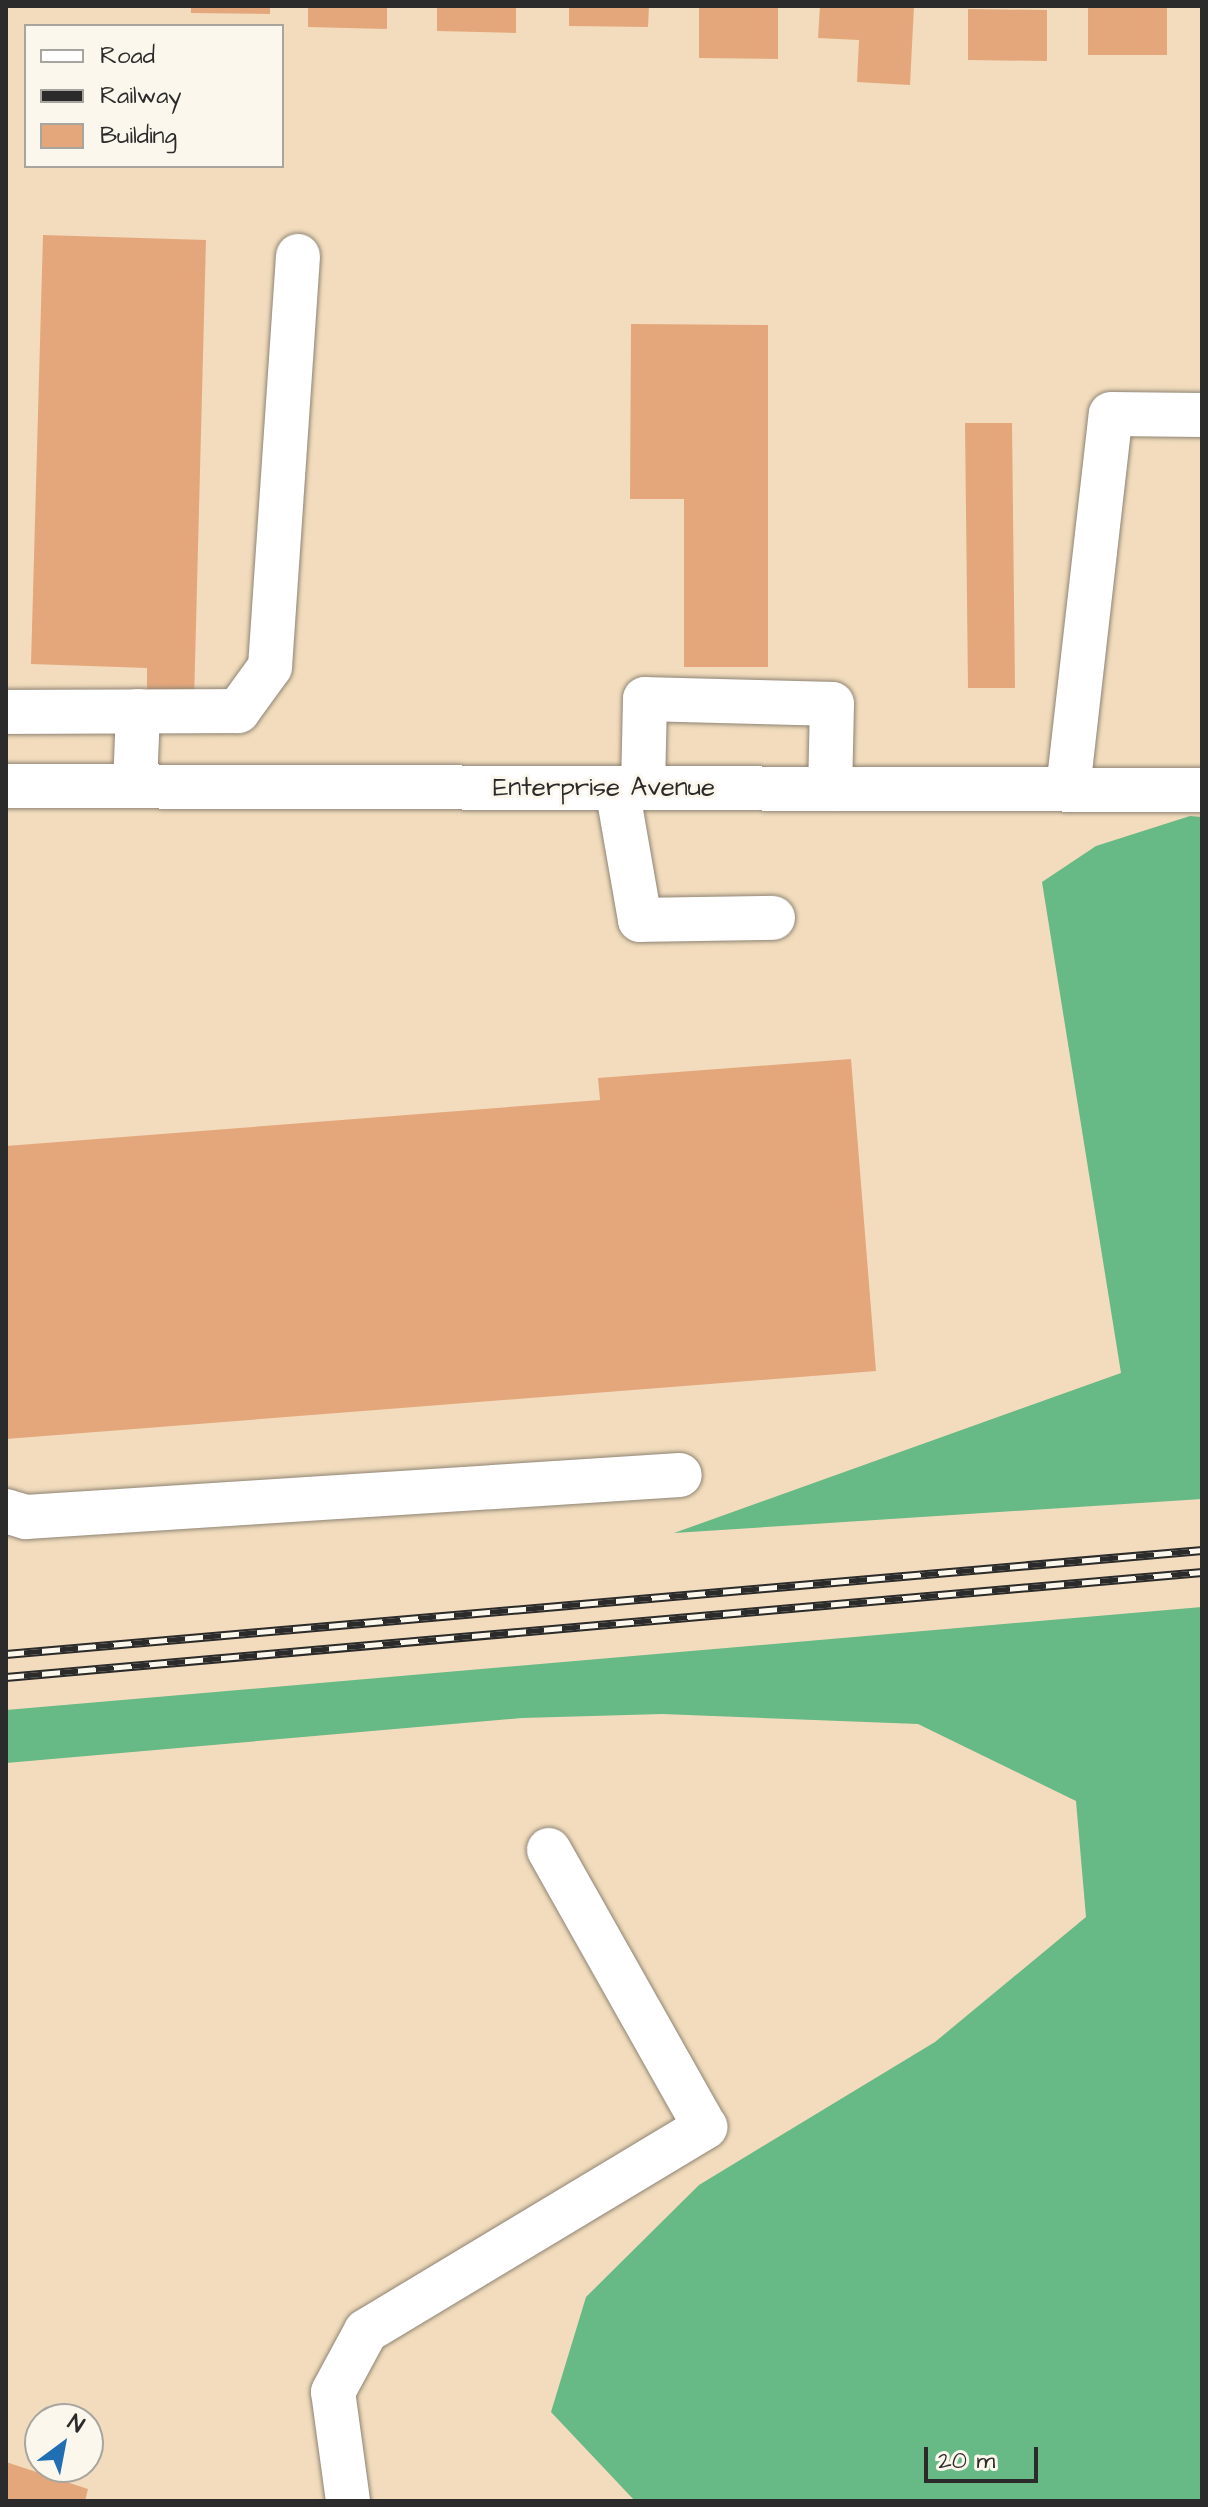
<!DOCTYPE html>
<style>
body{margin:0}
#map{position:relative;width:1208px;height:2507px;overflow:hidden;background:#f2dcbd;font-family:"Architects Daughter",sans-serif}
div>[style]{position:absolute}
[style*='--x']{left:calc(var(--x)*1px);top:calc(var(--y)*1px);width:calc(var(--w)*1px);rotate:calc(var(--a)*1deg)}
.forest>*{inset:0;background:#67b985}
.building>*{inset:0;background:#e4a77c}
.roads{filter:drop-shadow(0 0 2px #8e8474) drop-shadow(0 0 2px #8e8474)}
.minor>*{height:44px;margin:-22px;padding:0 22px;transform-origin:22px;border-radius:22px;background:#fff}
.rail>*{height:9px;margin-top:-4.5px;transform-origin:0;background:repeating-linear-gradient(90deg,#fbf7ec 0 18px,#2b2b2b 0 36px);box-sizing:border-box;border-block:2px solid #2b2b2b}
span{translate:-50% -50%;white-space:nowrap;text-align:center;line-height:1.15;-webkit-text-stroke:6px #fbf7ec;paint-order:stroke}
.street-label{font-size:26px;color:#2b2b2b}
.frame{position:absolute;inset:0;border:8px solid #2b2b2b;pointer-events:none}
.legend{position:absolute;left:24px;top:24px;width:260px;height:144px;box-sizing:border-box;background:#fbf7ec;border:2px solid #a8a59f;margin:0;padding:10px 14px;list-style:none;font-size:24px;color:#2b2b2b}
.legend li{display:flex;align-items:center;gap:16px;height:40px}
.legend b{width:40px;border:2px solid #a8a59f}
.north{position:absolute;left:24px;top:2403px;width:80px;height:80px;box-sizing:border-box;background:#fbf7ec;border:2px solid #a8a59f;border-radius:50%;rotate:32deg;font-size:22px;font-weight:700;line-height:32px;text-align:center;color:#2b2b2b}
.north::after{content:'';display:block;margin:auto;width:28px;height:36px;background:#1f6fb2;clip-path:polygon(50% 0,100% 100%,50% 72%,0 100%)}
.scale{position:absolute;left:924px;top:2447px;width:114px;height:36px;box-sizing:border-box;border:4px solid #2b2b2b;border-top:0;padding-left:10px;font-size:24px;line-height:28px;white-space:nowrap;color:#2b2b2b;-webkit-text-stroke:6px #fbf7ec;paint-order:stroke}
</style>
<div id="map">
<div class="forest">
<i style="clip-path:polygon(1190px 816px,1202px 817px,1202px 1499px,674px 1533px,1121px 1373px,1042px 882px,1096px 846px)"></i>
<i style="clip-path:polygon(1202px 1607px,1202px 2501px,635px 2501px,551px 2412px,586px 2297px,699px 2185px,935px 2042px,1086px 1917px,1076px 1801px,918px 1724px,662px 1714px,522px 1718px,6px 1763px,6px 1710px)"></i>
</div>
<div class="building">
<i style="clip-path:polygon(191px 6px,270px 6px,270px 14px,191px 13px)"></i>
<i style="clip-path:polygon(308px 6px,387px 6px,387px 29px,308px 27px)"></i>
<i style="clip-path:polygon(437px 6px,516px 6px,516px 33px,437px 31px)"></i>
<i style="clip-path:polygon(569px 6px,649px 6px,648px 27px,569px 26px)"></i>
<i style="clip-path:polygon(820px 6px,914px 6px,910px 85px,857px 82px,859px 40px,818px 38px)"></i>
<i style="clip-path:polygon(1088px 6px,1167px 6px,1167px 55px,1088px 55px)"></i>
<i style="clip-path:polygon(699px 7px,778px 8px,778px 59px,699px 58px)"></i>
<i style="clip-path:polygon(968px 9px,1047px 10px,1047px 61px,968px 60px)"></i>
<i style="clip-path:polygon(43px 235px,206px 240px,194px 702px,147px 700px,147px 668px,31px 664px)"></i>
<i style="clip-path:polygon(631px 324px,768px 325px,768px 667px,684px 667px,684px 499px,630px 499px)"></i>
<i style="clip-path:polygon(965px 423px,1012px 423px,1015px 688px,968px 688px)"></i>
<i style="clip-path:polygon(851px 1059px,876px 1371px,6px 1439px,6px 1146px,600px 1100px,598px 1078px)"></i>
<i style="clip-path:polygon(6px 2462px,88px 2489px,85px 2501px,6px 2501px)"></i>
</div>
<div class="roads">
<div class="minor">
<i style="--x:6;--y:712;--w:232;--a:-0.2"></i>
<i style="--x:238;--y:711;--w:54;--a:-54"></i>
<i style="--x:270;--y:667;--w:412;--a:-86.1"></i>
<i style="--x:6;--y:786;--w:1196;--a:0.19"></i>
<i style="--x:135;--y:786;--w:75;--a:-87.7"></i>
<i style="--x:617;--y:788;--w:134;--a:80.1"></i>
<i style="--x:640;--y:920;--w:133;--a:-0.9"></i>
<i style="--x:643;--y:788;--w:89;--a:-88.7"></i>
<i style="--x:645;--y:699;--w:187;--a:1.5"></i>
<i style="--x:832;--y:704;--w:85;--a:91.3"></i>
<i style="--x:1068;--y:789;--w:377;--a:-83.5"></i>
<i style="--x:1111;--y:414;--w:91;--a:0.6"></i>
<i style="--x:6;--y:1511;--w:21;--a:17"></i>
<i style="--x:26;--y:1517;--w:655;--a:-3.67"></i>
<i style="--x:348;--y:2501;--w:110;--a:-97.8"></i>
<i style="--x:333;--y:2392;--w:69;--a:-61.6"></i>
<i style="--x:366;--y:2331;--w:396;--a:-31"></i>
<i style="--x:705;--y:2127;--w:318;--a:-119.4"></i>
</div>
</div>
<div class="rail">
<i style="--x:6;--y:1654;--w:1201;--a:-4.97"></i>
<i style="--x:6;--y:1677;--w:1201;--a:-5.02"></i>
</div>
<div class="street-label">
<span style="left:604px;top:788px">Enterprise Avenue</span>
</div>
<div class="frame"></div>
<ul class="legend">
<li><b style="height:10px;background:#fff"></b>Road</li>
<li><b style="height:10px;background:#2b2b2b"></b>Railway</li>
<li><b style="height:22px;background:#e4a77c"></b>Building</li>
</ul>
<div class="north">N</div>
<div class="scale">20 m</div>
</div>
